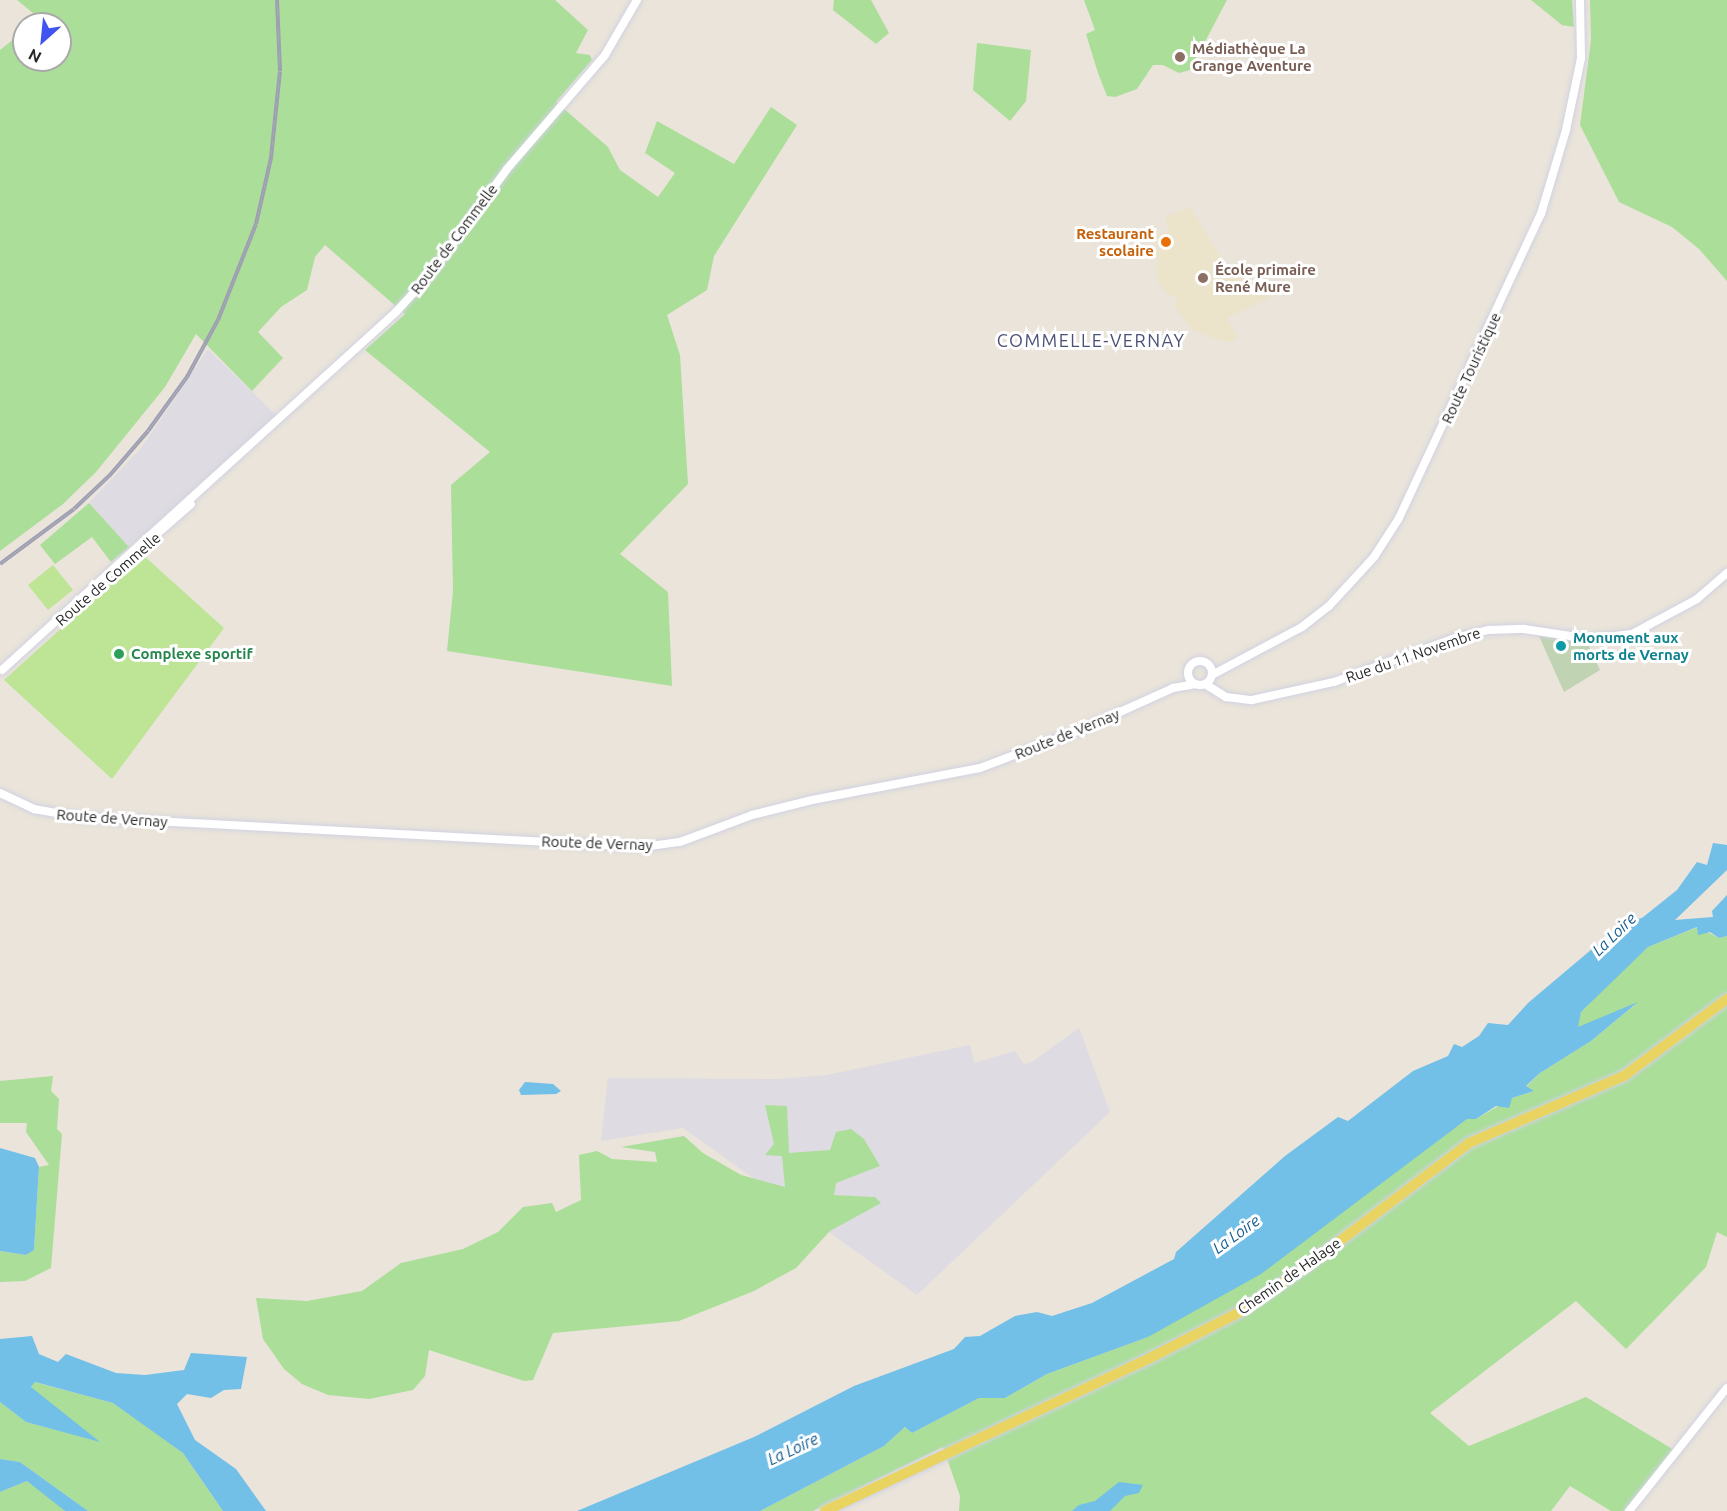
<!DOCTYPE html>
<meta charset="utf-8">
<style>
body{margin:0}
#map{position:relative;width:1727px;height:1511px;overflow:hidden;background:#eae4da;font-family:Ubuntu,sans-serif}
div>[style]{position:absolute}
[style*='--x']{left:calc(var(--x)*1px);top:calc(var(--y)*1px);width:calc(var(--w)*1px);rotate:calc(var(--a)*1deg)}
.industrial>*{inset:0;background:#dedbe2}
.education>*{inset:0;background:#ebe3ca}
.green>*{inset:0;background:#abde99}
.cemetery>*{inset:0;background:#c0d3b2}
.pitch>*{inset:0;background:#bde595}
.water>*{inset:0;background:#72bfe8}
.roads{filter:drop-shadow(0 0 2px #d0d2e1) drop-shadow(0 0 2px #d0d2e1)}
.minor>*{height:8px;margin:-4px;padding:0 4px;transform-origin:4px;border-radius:4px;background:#fff}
.minor>.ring{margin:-4px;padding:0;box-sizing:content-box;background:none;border:8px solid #fff;border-radius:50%}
.major>*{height:10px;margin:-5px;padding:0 5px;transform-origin:5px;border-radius:5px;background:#e9d461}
.rail>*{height:4px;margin-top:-2px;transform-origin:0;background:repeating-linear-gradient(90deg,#fff 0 4.5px,#9e9fb2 0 9px);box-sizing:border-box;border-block:2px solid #9e9fb2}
.dots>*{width:16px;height:16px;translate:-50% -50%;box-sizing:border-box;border:3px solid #fff;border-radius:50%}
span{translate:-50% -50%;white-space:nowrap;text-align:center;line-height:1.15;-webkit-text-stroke:6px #fff;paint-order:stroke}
.education-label{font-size:15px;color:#785e54;font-weight:700}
.left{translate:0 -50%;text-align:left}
.food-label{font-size:15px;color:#c56008;font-weight:700}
.right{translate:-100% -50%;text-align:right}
.street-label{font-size:15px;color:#282828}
.culture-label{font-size:15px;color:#0d838f;font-weight:700}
.leisure-label{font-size:15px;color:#27864d;font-weight:700}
.water-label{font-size:16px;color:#145c90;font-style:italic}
.quarter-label{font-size:18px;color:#4b5076;letter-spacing:1.5px}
.north{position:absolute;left:12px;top:12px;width:60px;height:60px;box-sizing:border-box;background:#fff;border:2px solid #a9a9a9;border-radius:50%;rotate:207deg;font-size:16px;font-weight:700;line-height:24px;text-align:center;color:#282828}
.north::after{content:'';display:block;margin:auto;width:21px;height:27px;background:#4154f0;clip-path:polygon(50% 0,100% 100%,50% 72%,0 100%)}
</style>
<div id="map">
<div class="industrial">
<i style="clip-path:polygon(208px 349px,276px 415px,129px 547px,89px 503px,142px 447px)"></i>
<i style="clip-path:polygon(1079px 1028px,1110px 1112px,917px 1295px,683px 1128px,601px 1141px,608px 1078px,780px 1079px,827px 1075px,970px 1045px,974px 1063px,1015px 1051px,1024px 1064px,1032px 1062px)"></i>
</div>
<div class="education">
<i style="clip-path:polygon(1190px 207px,1223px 261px,1271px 291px,1269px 298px,1227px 318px,1238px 338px,1228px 343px,1192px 330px,1173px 304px,1179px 298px,1166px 293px,1157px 281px,1156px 252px,1159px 251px,1154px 237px,1170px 231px,1165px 217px)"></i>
</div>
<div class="green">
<i style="clip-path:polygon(17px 0,555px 0,588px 30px,576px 53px,590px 55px,592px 60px,556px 102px,608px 147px,620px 170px,658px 197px,675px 173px,645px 153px,657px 121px,734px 164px,771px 107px,797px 125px,714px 256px,707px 290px,667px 315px,680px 355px,688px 484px,620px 554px,668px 592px,672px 686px,447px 651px,453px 591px,451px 485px,490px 452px,365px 350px,405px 314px,325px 245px,315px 257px,307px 290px,281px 307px,258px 332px,283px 358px,252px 391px,196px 334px,165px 387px,96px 472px,63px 504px,0 551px,0 50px,24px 31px,24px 60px,60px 60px,60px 24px,32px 24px,39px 18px)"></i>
<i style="clip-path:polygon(834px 0,871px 0,889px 33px,876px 44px,833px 10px)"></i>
<i style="clip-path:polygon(1084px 0,1227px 0,1190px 70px,1179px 73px,1163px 65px,1153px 65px,1137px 89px,1115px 97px,1107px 96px,1098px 73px,1086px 34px,1095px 30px)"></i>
<i style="clip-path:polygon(1531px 0,1572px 0,1574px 27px,1562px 25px)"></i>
<i style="clip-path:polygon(1590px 0,1727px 0,1727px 281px,1699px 249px,1672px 227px,1619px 202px,1580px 125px,1591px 40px)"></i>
<i style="clip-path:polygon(977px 43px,1031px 50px,1026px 101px,1010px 121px,973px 90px)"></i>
<i style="clip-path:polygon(89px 503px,129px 547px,111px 562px,92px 537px,55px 564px,40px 545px)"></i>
<i style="clip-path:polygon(1698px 927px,1719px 938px,1727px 936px,1727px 1237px,1717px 1232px,1706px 1267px,1626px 1349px,1576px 1301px,1430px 1413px,1469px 1446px,1586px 1397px,1674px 1450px,1624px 1511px,1611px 1511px,1570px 1486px,1551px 1511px,959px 1511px,960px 1496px,943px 1447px,813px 1511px,760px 1511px,884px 1446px,905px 1427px,912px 1433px,979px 1398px,1005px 1398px,1047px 1374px,1148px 1337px,1377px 1184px,1467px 1119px,1476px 1119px,1512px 1098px,1534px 1091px,1526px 1087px,1540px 1073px,1591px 1041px,1636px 1004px,1577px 1028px,1581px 1012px,1626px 967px,1648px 947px)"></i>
<i style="clip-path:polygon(53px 1076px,51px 1091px,59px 1099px,57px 1129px,62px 1134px,51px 1268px,25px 1281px,0 1282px,0 1251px,26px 1255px,34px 1250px,39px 1167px,49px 1165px,26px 1132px,27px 1123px,0 1123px,0 1081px)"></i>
<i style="clip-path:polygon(765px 1105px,787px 1106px,789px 1153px,830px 1150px,836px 1132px,851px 1129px,864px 1139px,880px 1166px,836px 1183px,834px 1195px,875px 1197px,881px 1203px,830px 1231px,796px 1268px,754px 1291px,679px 1321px,553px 1333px,533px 1380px,524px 1381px,429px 1350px,425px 1376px,413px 1390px,369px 1399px,328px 1395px,302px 1384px,284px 1369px,263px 1339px,256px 1298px,307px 1301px,362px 1291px,401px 1263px,463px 1249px,498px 1232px,523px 1207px,552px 1203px,556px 1212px,581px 1200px,579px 1155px,597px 1151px,612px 1159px,657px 1162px,655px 1152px,621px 1147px,684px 1136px,703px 1153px,741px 1175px,785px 1187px,782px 1156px,765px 1155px,774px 1144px)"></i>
<i style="clip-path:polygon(34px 1382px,113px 1403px,144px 1424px,183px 1453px,223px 1511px,88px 1511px,20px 1462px,0 1459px,0 1402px,26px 1422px,98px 1441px,31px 1388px)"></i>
<i style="clip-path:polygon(27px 1481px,51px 1498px,65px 1511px,0 1511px,0 1492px)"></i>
</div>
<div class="cemetery">
<i style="clip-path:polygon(1539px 636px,1588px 644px,1600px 670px,1564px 692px)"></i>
</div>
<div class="pitch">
<i style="clip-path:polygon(143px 555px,224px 628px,112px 779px,4px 680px)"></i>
<i style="clip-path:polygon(53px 565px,73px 590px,48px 610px,28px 585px)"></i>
</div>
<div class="water">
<i style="clip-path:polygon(1713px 843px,1727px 845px,1727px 870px,1675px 920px,1713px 917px,1712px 911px,1727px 895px,1727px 936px,1719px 938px,1710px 932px,1698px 935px,1697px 927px,1648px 947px,1581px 1012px,1578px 1027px,1638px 1002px,1591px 1041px,1540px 1073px,1526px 1086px,1534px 1091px,1512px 1098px,1509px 1108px,1496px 1106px,1476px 1119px,1467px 1119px,1261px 1274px,1148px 1337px,1047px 1374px,1005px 1398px,979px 1398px,912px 1433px,905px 1427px,884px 1446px,760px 1511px,577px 1511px,754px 1437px,854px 1386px,954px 1349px,965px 1337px,980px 1336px,1015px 1316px,1037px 1312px,1052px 1316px,1092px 1303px,1174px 1259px,1176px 1252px,1285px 1156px,1338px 1117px,1348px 1121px,1413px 1071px,1448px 1056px,1454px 1044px,1462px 1047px,1479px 1036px,1488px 1023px,1508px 1025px,1528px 1003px,1624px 922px,1642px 918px,1677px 890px,1697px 862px,1707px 865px)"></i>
<i style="clip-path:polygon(525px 1082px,553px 1084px,561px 1091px,556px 1094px,521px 1095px,519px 1090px)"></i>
<i style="clip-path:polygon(0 1148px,35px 1158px,39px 1167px,34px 1250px,26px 1255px,0 1251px)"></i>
<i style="clip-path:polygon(32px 1336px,39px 1354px,58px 1362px,66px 1354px,116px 1373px,145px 1375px,184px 1370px,191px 1353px,247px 1357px,241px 1389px,224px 1390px,211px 1398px,187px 1394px,177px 1404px,195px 1440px,236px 1469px,266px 1511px,223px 1511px,183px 1453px,113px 1403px,35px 1382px,31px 1387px,100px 1442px,26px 1422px,0 1402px,0 1339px)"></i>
<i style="clip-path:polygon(0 1459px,20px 1462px,88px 1511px,65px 1511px,27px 1481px,0 1492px)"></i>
<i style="clip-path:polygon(1119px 1482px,1143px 1485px,1139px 1493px,1125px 1496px,1110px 1511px,1072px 1511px,1079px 1505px,1095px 1501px)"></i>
</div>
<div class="roads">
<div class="minor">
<i style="--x:133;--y:555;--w:77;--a:-41.3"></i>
<i class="ring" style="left:1188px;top:661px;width:16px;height:16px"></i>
<i style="--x:2;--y:670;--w:532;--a:-42.26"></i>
<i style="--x:396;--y:312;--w:49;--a:-47.5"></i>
<i style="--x:429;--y:276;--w:132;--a:-53.9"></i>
<i style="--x:507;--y:169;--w:150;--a:-49.3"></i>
<i style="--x:605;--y:55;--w:64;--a:-59.8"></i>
<i style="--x:1212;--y:675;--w:102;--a:-28.1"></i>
<i style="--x:1302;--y:627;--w:34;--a:-38"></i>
<i style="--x:1329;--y:606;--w:67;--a:-47.4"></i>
<i style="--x:1374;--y:557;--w:46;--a:-57.3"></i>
<i style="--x:1399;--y:518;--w:336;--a:-65"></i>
<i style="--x:1541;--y:214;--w:88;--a:-73.4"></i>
<i style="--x:1566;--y:130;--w:74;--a:-78.2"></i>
<i style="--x:1581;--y:58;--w:58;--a:-91"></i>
<i style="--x:1205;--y:684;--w:25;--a:32"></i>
<i style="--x:1226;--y:697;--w:26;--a:7"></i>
<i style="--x:1252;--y:700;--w:84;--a:-12.4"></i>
<i style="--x:1334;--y:682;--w:126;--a:-20"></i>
<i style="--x:1452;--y:639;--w:38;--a:-14"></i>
<i style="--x:1489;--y:630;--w:35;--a:-2"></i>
<i style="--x:1524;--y:629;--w:67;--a:8.6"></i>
<i style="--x:1590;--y:639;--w:42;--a:-6.8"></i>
<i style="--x:1632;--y:634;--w:74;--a:-28.3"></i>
<i style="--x:1697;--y:599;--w:40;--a:-41"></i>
<i style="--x:0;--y:793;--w:38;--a:25"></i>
<i style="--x:34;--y:809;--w:46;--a:10.1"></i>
<i style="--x:79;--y:817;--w:565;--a:3.04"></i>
<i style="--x:643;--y:847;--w:37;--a:-8"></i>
<i style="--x:680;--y:842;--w:77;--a:-20.6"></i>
<i style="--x:752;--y:815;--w:62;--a:-14"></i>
<i style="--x:812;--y:800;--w:171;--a:-10.8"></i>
<i style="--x:980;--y:768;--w:107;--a:-20.8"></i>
<i style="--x:1080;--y:730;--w:102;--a:-24.3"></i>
<i style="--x:1173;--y:688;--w:23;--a:-10"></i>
<i style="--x:1629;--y:1511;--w:157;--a:-51.5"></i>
</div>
<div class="major">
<i style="--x:825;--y:1511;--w:359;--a:-25.2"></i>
<i style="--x:1150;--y:1358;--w:101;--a:-27.1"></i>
<i style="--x:1240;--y:1312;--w:78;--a:-34.5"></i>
<i style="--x:1304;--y:1268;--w:207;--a:-37.1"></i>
<i style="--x:1469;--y:1143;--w:169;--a:-23.4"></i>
<i style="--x:1624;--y:1076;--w:129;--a:-36.8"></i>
</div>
</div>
<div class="rail">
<i style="--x:0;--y:564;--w:92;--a:-36.6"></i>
<i style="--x:74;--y:509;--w:50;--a:-43.4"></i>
<i style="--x:110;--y:475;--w:58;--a:-49.2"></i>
<i style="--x:148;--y:431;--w:67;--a:-54.2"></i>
<i style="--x:187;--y:377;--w:65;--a:-61.5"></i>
<i style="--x:218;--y:320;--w:103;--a:-68.4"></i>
<i style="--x:256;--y:224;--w:68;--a:-77.2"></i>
<i style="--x:271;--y:158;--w:87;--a:-84.1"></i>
<i style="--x:280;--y:71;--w:71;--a:-92.4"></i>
</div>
<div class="dots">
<i style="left:1180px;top:57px;background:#8d6e63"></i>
<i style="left:1166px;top:242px;background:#e8710a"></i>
<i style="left:1203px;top:278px;background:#8d6e63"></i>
<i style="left:1561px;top:646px;background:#0f9aa8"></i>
<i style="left:119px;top:654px;background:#2e9e5b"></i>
</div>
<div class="education-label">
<span class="left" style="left:1192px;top:57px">Médiathèque La<br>Grange Aventure</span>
<span class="left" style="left:1215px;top:278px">École primaire<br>René Mure</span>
</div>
<div class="food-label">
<span class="right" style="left:1154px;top:242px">Restaurant<br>scolaire</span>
</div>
<div class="street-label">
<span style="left:454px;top:239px;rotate:-53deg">Route de Commelle</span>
<span style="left:1471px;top:368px;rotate:-65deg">Route Touristique</span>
<span style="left:108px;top:579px;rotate:-41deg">Route de Commelle</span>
<span style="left:1413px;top:655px;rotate:-19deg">Rue du 11 Novembre</span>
<span style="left:1067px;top:734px;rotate:-22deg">Route de Vernay</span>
<span style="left:112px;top:818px;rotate:4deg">Route de Vernay</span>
<span style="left:597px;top:843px;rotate:2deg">Route de Vernay</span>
<span style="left:1289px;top:1276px;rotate:-35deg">Chemin de Halage</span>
</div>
<div class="culture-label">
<span class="left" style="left:1573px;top:646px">Monument aux<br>morts de Vernay</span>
</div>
<div class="leisure-label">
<span class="left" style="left:131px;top:654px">Complexe sportif</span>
</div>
<div class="water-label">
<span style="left:1614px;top:934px;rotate:-44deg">La Loire</span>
<span style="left:1236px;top:1234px;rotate:-36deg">La Loire</span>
<span style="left:793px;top:1449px;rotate:-25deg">La Loire</span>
</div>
<div class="quarter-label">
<span style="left:1091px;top:340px">COMMELLE-VERNAY</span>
</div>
<div class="north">N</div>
</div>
